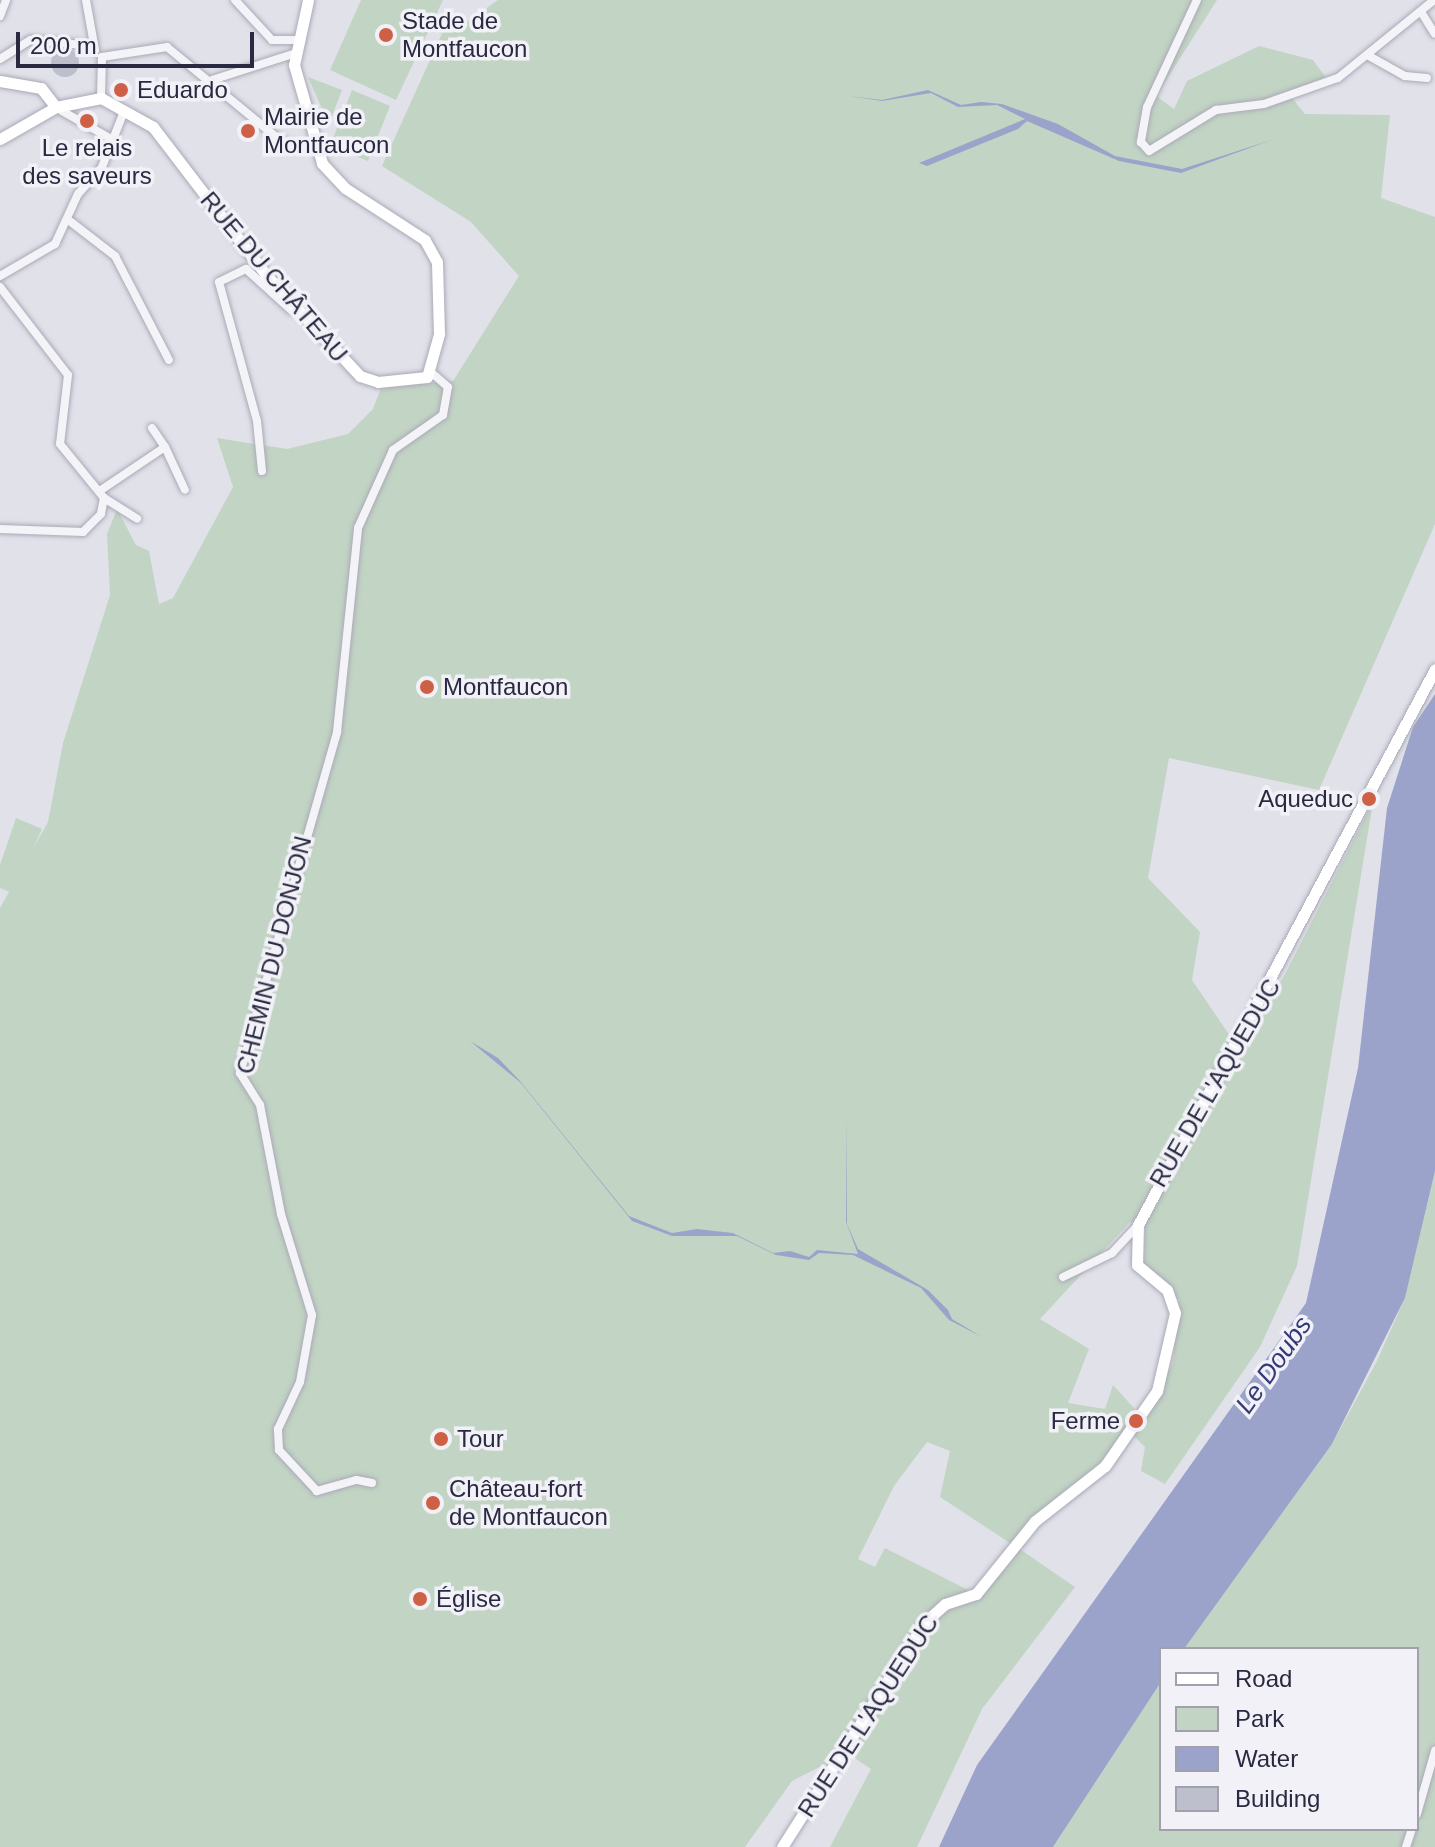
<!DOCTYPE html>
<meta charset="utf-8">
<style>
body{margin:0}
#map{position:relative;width:1435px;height:1847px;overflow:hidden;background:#e1e1ea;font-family:Helvetica,sans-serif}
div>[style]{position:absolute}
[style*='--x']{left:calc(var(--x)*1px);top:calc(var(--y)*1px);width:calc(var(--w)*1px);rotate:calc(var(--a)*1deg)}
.green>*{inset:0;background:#c2d4c4}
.water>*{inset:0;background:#9ca3ca}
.building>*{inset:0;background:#bebfcc}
.round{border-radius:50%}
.roads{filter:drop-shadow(0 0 2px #aaaab7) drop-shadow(0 0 2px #aaaab7)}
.street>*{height:8px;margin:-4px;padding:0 4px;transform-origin:4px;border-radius:4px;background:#f4f4f8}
.secondary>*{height:11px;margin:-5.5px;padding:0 5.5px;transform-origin:5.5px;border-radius:5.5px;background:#fff}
.dots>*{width:22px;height:22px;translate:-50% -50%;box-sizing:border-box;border:4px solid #f1f1f7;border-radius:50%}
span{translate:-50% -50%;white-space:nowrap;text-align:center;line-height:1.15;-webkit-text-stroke:7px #f1f1f7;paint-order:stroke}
.poi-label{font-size:24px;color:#292a41}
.left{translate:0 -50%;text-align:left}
.right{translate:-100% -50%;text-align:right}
.street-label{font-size:24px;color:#292a41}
.water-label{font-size:26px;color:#333a75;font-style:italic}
.legend{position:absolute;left:1159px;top:1647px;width:260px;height:184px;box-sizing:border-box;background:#f1f1f7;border:2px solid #a1a1ae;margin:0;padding:10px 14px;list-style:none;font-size:24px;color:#292a41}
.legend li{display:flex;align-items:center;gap:16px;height:40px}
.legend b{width:40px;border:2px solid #a1a1ae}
.scale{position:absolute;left:16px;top:32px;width:238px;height:36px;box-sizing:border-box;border:4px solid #292a41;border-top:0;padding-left:10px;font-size:24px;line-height:28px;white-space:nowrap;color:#292a41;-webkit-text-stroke:6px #f1f1f7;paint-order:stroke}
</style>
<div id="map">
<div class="green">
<i style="clip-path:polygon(361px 0,443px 0,396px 100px,330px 70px)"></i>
<i style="clip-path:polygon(evenodd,498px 0,1217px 0,1156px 96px,1174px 109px,1187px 81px,1259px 46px,1313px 60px,1327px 79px,1292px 98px,1305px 114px,1390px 115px,1381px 198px,1435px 217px,1435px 524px,1319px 790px,1169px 758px,1148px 878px,1200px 932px,1192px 980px,1230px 1036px,1282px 980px,1373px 802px,1297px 1266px,1260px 1347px,1165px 1484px,1141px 1471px,1145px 1447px,1131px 1433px,1014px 1545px,1075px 1587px,982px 1709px,917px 1847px,830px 1847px,871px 1769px,847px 1753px,792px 1781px,745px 1847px,0 1847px,0 908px,48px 822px,63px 743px,110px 595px,107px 534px,117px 509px,136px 545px,149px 551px,159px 604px,173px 598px,233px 487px,217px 438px,287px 449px,348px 434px,373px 409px,381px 388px,453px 381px,519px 276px,471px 222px,382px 166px,444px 29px,457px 29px,498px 0,1130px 1222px,1145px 1227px,1144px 1265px,1179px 1300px,1173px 1363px,1143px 1418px,1113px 1385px,1105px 1409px,1068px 1403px,1089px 1349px,1040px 1319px,1130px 1222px,498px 0,927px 1442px,950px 1451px,940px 1497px,1013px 1545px,976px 1594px,885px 1548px,875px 1567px,858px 1559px,894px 1486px,927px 1442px)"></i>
<i style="clip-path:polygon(308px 77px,342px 90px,330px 121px,327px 120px)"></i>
<i style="clip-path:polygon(352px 90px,390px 106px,368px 161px,330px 146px)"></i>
<i style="clip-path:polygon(16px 818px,42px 829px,13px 893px,0 888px,0 865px)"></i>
<i style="clip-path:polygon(1435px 1171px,1435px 1847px,1053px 1847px,1161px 1682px,1161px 1829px,1417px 1829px,1417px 1649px,1184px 1649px,1332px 1444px,1377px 1361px,1405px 1298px)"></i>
</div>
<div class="water">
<i style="clip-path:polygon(928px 90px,961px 105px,981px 102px,1002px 104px,1058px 124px,1115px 156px,1182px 169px,1274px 139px,1181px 173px,1119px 161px,1027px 121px,1018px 129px,927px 166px,919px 163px,1025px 119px,997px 105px,958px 107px,931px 93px,882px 101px,849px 96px,882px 100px)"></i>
<i style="clip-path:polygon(1435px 694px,1435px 1171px,1405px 1298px,1332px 1444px,1184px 1649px,1161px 1649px,1161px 1682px,1053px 1847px,939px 1847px,977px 1765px,1306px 1303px,1358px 1068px,1387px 808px,1413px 727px)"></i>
<i style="clip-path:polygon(470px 1041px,498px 1058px,520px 1081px,629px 1216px,672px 1233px,697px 1229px,733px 1233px,773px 1253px,790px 1251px,809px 1257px,817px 1250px,858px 1254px,846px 1222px,846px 1115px,847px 1224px,858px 1249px,928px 1290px,948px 1310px,952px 1319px,982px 1337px,949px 1320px,921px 1288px,853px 1255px,819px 1253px,809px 1260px,776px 1255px,737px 1236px,672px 1236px,632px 1221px,521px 1083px)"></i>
</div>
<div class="building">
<i class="round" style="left:51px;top:49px;width:28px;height:28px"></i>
</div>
<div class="roads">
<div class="street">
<i style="--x:86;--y:0;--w:51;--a:79.8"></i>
<i style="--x:235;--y:0;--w:54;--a:47.2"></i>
<i style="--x:272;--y:40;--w:24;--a:0"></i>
<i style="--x:1197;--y:0;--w:118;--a:115"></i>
<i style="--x:1147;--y:107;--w:36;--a:100"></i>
<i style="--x:1141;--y:142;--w:12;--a:48"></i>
<i style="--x:1149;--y:151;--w:79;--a:-31.5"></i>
<i style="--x:1216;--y:110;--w:48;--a:-7.1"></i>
<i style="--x:1264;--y:104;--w:78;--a:-19.4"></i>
<i style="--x:1338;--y:78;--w:124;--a:-39.1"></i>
<i style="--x:1423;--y:15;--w:22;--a:58"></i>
<i style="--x:0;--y:16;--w:17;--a:-69"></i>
<i style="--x:1369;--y:56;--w:41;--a:29.1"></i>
<i style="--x:1405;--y:76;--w:22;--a:5"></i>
<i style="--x:102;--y:57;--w:66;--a:-8.7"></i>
<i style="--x:167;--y:47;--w:146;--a:39.5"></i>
<i style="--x:280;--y:140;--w:18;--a:27"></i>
<i style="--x:296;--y:148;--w:21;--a:-11"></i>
<i style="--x:0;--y:59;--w:36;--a:-32"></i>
<i style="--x:31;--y:40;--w:62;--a:5.5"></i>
<i style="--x:212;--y:80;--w:85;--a:-17.8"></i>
<i style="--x:101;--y:98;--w:41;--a:-88.6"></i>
<i style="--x:62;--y:111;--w:59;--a:29.6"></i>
<i style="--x:71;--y:222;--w:56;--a:37.7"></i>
<i style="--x:115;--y:256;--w:117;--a:62.6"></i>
<i style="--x:0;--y:276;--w:64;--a:-30.2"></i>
<i style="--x:55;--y:244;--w:55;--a:-65.3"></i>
<i style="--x:78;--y:194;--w:36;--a:-48"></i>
<i style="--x:102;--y:167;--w:57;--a:-68.4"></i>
<i style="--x:0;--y:287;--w:111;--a:52.3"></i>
<i style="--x:68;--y:375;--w:69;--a:96.6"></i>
<i style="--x:60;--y:444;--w:70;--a:50.8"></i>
<i style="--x:104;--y:498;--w:16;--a:101"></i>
<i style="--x:101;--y:514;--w:25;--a:135"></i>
<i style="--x:83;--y:532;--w:83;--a:-177.9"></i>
<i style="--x:152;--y:428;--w:23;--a:56"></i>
<i style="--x:262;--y:471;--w:50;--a:-95.7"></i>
<i style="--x:257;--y:421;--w:144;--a:-105.3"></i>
<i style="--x:219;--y:282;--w:30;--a:-26"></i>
<i style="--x:246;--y:269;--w:61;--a:42.3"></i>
<i style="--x:101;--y:490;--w:77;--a:-33.9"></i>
<i style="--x:165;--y:447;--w:47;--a:65.1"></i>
<i style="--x:104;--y:498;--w:39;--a:32"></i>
<i style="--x:1063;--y:1277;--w:55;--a:-26.1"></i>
<i style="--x:1112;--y:1253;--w:38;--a:-47"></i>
<i style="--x:372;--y:1483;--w:16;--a:-169"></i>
<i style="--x:356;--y:1480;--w:41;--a:164.2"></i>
<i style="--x:317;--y:1491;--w:56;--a:-132.8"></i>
<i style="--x:279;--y:1450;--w:21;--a:-93"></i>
<i style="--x:278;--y:1429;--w:52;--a:-64.9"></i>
<i style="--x:300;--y:1382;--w:68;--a:-79.8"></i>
<i style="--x:312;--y:1315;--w:106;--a:-107.1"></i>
<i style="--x:281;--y:1214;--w:111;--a:-100.9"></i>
<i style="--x:260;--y:1105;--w:38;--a:-122"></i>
<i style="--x:240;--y:1073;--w:355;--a:-74.1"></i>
<i style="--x:337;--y:732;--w:205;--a:-84.1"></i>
<i style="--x:358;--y:528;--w:85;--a:-65.8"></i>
<i style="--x:393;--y:450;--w:61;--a:-35"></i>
<i style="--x:443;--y:415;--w:28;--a:-80"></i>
<i style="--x:448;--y:387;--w:21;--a:-139"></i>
<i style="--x:1417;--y:1814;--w:66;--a:-74.1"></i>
<i style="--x:1406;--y:1847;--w:19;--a:-72"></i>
</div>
<div class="secondary">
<i style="--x:0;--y:81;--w:42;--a:9.7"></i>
<i style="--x:41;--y:88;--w:24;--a:52"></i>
<i style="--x:56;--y:107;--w:46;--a:-11.3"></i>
<i style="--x:101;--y:98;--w:60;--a:29.1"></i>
<i style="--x:153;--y:127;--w:186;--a:52.6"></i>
<i style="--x:266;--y:275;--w:138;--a:47.1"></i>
<i style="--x:360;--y:376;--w:19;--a:18"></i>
<i style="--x:378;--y:382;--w:49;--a:-5.8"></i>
<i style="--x:427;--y:377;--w:45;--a:-74.4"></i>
<i style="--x:439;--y:334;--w:72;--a:-91.6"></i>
<i style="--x:437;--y:262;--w:25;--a:-119"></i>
<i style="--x:425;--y:240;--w:95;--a:-147"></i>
<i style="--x:345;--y:188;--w:34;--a:-133"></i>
<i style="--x:322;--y:163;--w:102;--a:-105.9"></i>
<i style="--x:294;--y:65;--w:66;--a:-77.8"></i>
<i style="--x:0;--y:139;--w:64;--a:-29.7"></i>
<i style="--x:782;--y:1847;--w:267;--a:-57.6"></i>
<i style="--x:925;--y:1622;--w:27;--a:-42"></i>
<i style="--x:945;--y:1604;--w:33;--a:-18"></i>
<i style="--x:976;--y:1594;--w:94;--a:-51.1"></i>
<i style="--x:1035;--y:1521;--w:89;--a:-38.2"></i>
<i style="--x:1105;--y:1466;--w:91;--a:-55.3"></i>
<i style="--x:1157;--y:1391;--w:80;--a:-77"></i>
<i style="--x:1175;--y:1313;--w:24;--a:-109"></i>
<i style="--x:1167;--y:1290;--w:39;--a:-140"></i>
<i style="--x:1137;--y:1265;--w:40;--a:-88.6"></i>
<i style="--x:1138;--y:1225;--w:630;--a:-61.89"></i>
</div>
</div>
<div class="dots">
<i style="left:386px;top:35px;background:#ce6046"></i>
<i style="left:121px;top:90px;background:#ce6046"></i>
<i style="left:87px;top:121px;background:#ce6046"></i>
<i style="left:248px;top:131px;background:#ce6046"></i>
<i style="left:427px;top:687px;background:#ce6046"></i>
<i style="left:1369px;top:799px;background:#ce6046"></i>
<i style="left:1136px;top:1421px;background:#ce6046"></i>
<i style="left:441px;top:1439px;background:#ce6046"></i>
<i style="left:433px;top:1503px;background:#ce6046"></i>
<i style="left:420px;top:1599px;background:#ce6046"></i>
</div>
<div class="poi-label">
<span class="left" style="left:402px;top:35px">Stade de<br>Montfaucon</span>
<span class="left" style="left:137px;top:90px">Eduardo</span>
<span class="left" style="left:264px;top:131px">Mairie de<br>Montfaucon</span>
<span style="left:87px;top:162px">Le relais<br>des saveurs</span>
<span class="left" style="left:443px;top:687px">Montfaucon</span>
<span class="right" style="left:1353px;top:799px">Aqueduc</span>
<span class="right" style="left:1120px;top:1421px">Ferme</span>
<span class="left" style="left:457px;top:1439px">Tour</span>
<span class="left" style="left:449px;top:1503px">Château-fort<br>de Montfaucon</span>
<span class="left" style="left:436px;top:1599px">Église</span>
</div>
<div class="street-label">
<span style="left:274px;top:277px;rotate:50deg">RUE DU CHÂTEAU</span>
<span style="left:274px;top:955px;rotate:-76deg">CHEMIN DU DONJON</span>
<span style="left:1215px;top:1083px;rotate:-60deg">RUE DE L'AQUEDUC</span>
<span style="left:868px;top:1716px;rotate:-57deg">RUE DE L'AQUEDUC</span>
</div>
<div class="water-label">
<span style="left:1274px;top:1365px;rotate:-55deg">Le Doubs</span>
</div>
<ul class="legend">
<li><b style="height:10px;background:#fff"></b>Road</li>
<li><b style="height:22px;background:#c2d4c4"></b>Park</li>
<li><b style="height:22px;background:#9ca3ca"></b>Water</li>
<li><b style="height:22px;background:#bebfcc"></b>Building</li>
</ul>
<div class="scale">200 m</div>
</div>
